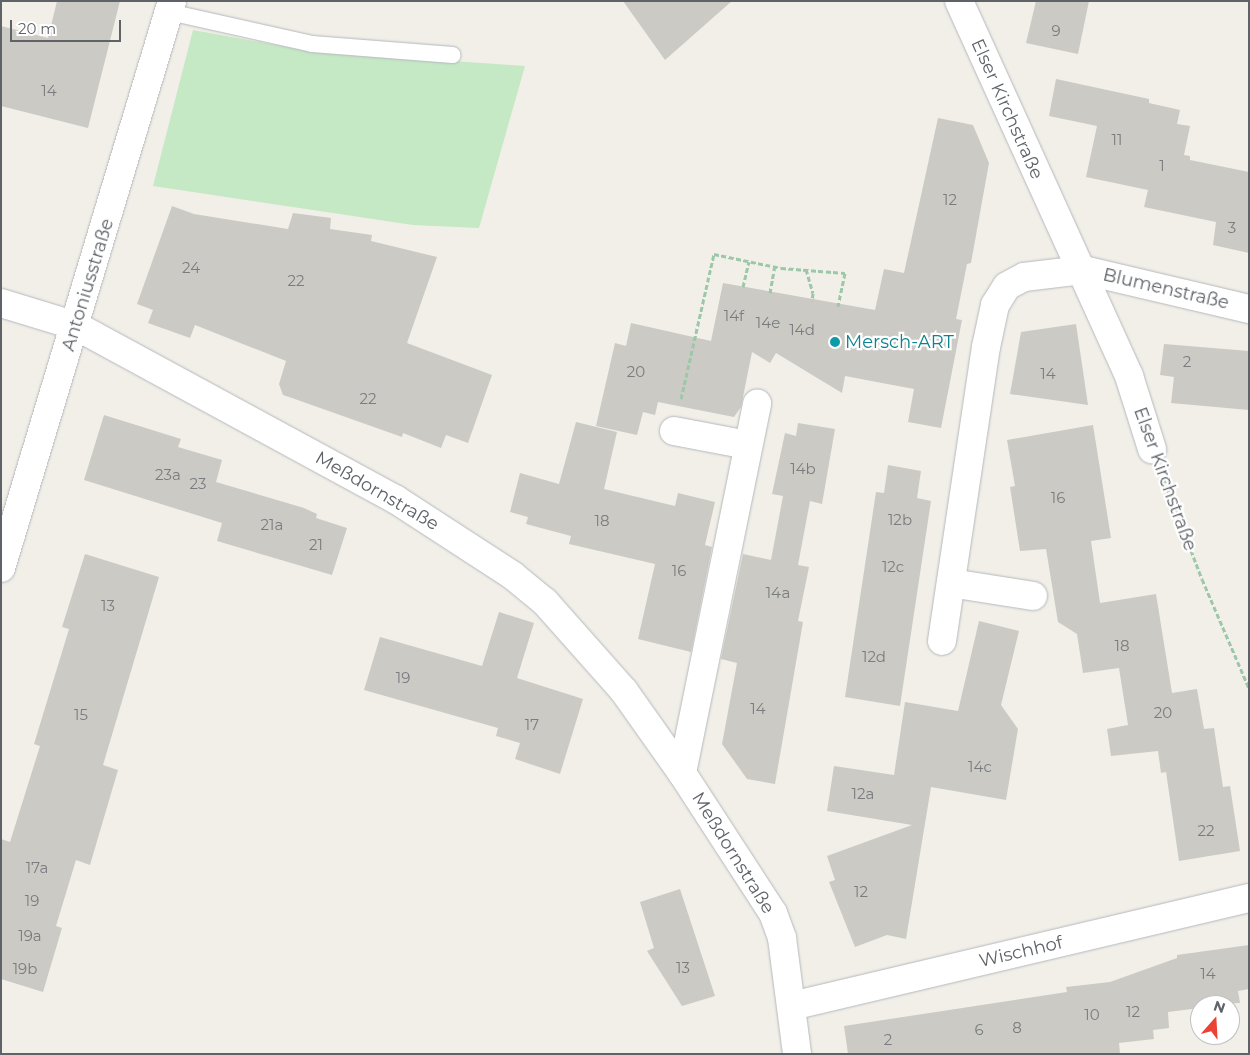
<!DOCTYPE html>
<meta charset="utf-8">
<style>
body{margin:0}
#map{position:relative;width:1250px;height:1055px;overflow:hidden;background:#f1efe8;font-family:Montserrat,sans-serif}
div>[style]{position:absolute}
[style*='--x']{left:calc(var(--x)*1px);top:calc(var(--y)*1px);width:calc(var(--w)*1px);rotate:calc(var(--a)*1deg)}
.green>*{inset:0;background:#c5e8c5}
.building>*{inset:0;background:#cccac5}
.path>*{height:3px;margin-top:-1.5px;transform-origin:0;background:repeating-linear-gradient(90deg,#9cc7a9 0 5px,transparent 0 7.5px)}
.roads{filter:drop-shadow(0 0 1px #b5b8bc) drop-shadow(0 0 1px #b5b8bc)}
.lane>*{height:16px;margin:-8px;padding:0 8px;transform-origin:8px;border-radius:8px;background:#fff}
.street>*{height:28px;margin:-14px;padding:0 14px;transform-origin:14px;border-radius:14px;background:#fff}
.dots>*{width:14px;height:14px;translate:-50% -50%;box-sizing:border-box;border:2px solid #fff;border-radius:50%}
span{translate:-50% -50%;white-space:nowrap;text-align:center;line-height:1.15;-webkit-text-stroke:4.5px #fff;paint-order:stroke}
.number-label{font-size:15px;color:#7a7d7f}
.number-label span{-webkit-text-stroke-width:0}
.street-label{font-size:18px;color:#5f6368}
.culture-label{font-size:18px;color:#0d838f}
.left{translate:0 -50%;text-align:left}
.frame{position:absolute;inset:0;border:2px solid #5f6368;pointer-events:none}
.north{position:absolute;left:1190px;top:995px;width:50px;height:50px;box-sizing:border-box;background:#fff;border:1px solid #bfc1c3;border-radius:50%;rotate:19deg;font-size:14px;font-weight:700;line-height:20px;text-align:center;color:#5f6368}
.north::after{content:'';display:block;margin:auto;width:18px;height:22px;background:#ea4335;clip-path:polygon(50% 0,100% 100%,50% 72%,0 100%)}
.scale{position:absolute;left:10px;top:20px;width:111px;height:22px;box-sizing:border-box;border:2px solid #5f6368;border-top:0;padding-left:6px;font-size:15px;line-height:18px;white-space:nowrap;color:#5f6368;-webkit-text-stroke:4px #fff;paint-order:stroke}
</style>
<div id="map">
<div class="green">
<i style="clip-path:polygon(193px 30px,309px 51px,525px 66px,479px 228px,413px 225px,153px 186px)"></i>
</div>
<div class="building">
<i style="clip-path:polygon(57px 1px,120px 1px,88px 128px,1px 106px,1px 26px,48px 38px)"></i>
<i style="clip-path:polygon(623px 1px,732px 1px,665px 60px)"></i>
<i style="clip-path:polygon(1036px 1px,1089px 1px,1078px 54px,1026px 43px)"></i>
<i style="clip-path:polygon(1056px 79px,1149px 99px,1149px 103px,1180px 110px,1177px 124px,1190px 126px,1184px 155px,1190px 156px,1190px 160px,1249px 172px,1249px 253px,1213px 245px,1216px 222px,1144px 207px,1148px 190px,1086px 177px,1097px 126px,1049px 116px)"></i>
<i style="clip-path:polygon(938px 118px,973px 125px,989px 163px,971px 263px,967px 264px,956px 319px,962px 320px,941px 428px,908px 422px,914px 389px,845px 376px,842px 393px,776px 353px,770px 363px,752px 352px,741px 407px,734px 417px,658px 402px,655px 415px,643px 412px,637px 435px,596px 426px,615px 343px,626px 346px,631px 323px,711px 341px,723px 283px,875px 310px,884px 269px,904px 273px)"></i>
<i style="clip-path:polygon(172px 206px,194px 214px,288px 229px,293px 213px,331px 218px,330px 229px,372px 235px,371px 241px,437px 257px,407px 343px,492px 375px,468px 443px,446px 435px,441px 448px,403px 433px,402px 437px,292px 398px,283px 395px,279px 384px,286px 361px,195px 325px,190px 338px,148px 323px,153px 310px,137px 304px)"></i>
<i style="clip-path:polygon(1076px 324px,1088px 405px,1010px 394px,1021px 332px)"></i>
<i style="clip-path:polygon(1164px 344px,1249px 351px,1249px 410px,1171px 403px,1174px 377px,1160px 375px)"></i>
<i style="clip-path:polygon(104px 415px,181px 439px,178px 447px,222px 460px,216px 482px,304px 508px,317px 514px,316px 518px,347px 528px,332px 575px,217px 541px,222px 523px,84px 480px)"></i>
<i style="clip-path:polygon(576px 422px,617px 432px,604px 489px,675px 506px,678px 493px,715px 502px,705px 545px,712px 547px,691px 652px,638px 639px,655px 564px,569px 544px,571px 536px,526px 524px,528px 517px,510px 512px,520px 473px,559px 484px)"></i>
<i style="clip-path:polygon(798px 423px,835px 429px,822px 504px,810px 501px,798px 565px,809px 567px,798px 621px,803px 622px,775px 784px,747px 779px,722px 744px,737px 663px,721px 659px,743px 554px,771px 560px,783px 496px,772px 494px,785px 433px,796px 436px)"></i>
<i style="clip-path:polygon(1093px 425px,1111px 538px,1091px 541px,1100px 603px,1156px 594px,1172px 693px,1197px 689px,1204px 729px,1214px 728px,1223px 787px,1230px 786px,1240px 851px,1179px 861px,1166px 772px,1161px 773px,1158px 751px,1111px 756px,1107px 729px,1128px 725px,1119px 668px,1083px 673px,1077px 634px,1058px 622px,1046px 549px,1020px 551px,1010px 487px,1015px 486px,1007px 440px)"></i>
<i style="clip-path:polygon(888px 465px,921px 471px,917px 498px,931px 501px,900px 706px,845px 697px,876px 492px,884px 493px)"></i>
<i style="clip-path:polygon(85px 554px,159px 577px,103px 765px,118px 770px,90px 865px,76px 860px,56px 926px,62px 928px,43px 992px,1px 979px,1px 839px,10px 842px,40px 746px,34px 744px,69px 629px,62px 627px)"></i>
<i style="clip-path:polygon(499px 612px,534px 623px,517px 678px,583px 699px,560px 774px,515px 759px,520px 743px,496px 736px,498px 728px,364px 690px,380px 637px,482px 666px)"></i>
<i style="clip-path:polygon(979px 621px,1019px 631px,1001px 705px,1018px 729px,1006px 800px,931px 787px,906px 939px,887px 935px,855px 947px,829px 882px,835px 880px,827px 856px,912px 825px,827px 811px,834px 766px,894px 775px,905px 702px,958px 711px)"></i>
<i style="clip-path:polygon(680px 889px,715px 996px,682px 1006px,647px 951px,654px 948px,640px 902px)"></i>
<i style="clip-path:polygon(1249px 945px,1249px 989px,1238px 991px,1240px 1003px,1200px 1005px,1200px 1008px,1168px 1012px,1169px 1028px,1153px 1030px,1154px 1039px,1119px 1043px,1120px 1054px,848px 1054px,844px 1026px,1067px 992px,1066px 987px,1110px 982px,1177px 958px,1177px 955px)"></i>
</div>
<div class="path">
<i style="--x:806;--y:269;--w:25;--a:74"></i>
<i style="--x:813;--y:293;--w:8;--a:97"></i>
<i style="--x:743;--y:287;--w:26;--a:-77"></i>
<i style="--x:770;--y:293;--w:27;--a:-80"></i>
<i style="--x:681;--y:399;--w:149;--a:-77.2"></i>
<i style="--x:714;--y:254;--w:68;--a:11.8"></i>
<i style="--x:781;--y:268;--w:64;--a:4.5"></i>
<i style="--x:845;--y:273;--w:34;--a:102"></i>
<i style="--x:1164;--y:480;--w:106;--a:69"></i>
<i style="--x:1202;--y:579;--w:119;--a:66.7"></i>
</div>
<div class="roads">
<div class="lane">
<i style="--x:169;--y:12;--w:147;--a:12.6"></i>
<i style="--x:312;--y:44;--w:141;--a:4.5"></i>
</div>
<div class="street">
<i style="--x:959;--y:1;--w:412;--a:65.6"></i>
<i style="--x:1129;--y:376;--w:77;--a:72.5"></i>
<i style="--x:1;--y:303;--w:78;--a:17"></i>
<i style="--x:76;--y:326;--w:363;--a:28.5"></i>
<i style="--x:395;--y:499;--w:140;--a:33"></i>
<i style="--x:512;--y:575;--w:43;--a:39.3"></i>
<i style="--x:545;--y:602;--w:119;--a:48.4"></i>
<i style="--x:624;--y:691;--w:100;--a:54.7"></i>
<i style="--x:682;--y:773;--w:167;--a:57"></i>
<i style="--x:773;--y:913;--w:27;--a:70"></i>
<i style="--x:782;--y:938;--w:117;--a:82.6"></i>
<i style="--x:674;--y:431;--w:75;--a:10.7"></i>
<i style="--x:1;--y:568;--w:592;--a:-73.22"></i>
<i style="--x:951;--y:583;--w:83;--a:9"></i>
<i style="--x:942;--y:641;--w:297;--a:-81.5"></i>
<i style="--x:986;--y:347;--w:43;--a:-77.9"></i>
<i style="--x:995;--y:305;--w:22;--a:-58"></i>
<i style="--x:1007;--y:286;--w:19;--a:-28"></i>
<i style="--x:1024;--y:277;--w:59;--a:-6.8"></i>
<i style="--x:1083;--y:270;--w:171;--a:13.2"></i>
<i style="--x:682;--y:773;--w:377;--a:-78.5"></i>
<i style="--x:792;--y:1006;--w:470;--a:-13.3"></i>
</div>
</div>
<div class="dots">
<i style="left:835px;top:342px;background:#0f9aa8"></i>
</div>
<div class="number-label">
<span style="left:1056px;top:31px">9</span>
<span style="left:49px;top:91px">14</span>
<span style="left:1117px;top:140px">11</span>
<span style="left:1162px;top:166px">1</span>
<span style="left:950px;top:200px">12</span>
<span style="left:1232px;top:228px">3</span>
<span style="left:191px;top:268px">24</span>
<span style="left:296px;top:281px">22</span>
<span style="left:734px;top:316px">14f</span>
<span style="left:768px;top:323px">14e</span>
<span style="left:802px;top:330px">14d</span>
<span style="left:1187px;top:362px">2</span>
<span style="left:636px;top:372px">20</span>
<span style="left:1048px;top:374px">14</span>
<span style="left:368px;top:399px">22</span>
<span style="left:803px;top:469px">14b</span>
<span style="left:168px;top:475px">23a</span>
<span style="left:198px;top:484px">23</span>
<span style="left:1058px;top:498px">16</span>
<span style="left:900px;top:520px">12b</span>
<span style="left:602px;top:521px">18</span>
<span style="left:272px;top:525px">21a</span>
<span style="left:316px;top:545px">21</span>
<span style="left:893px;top:567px">12c</span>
<span style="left:679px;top:571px">16</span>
<span style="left:778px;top:593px">14a</span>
<span style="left:108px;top:606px">13</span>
<span style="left:1122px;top:646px">18</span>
<span style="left:874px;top:657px">12d</span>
<span style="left:403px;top:678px">19</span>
<span style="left:758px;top:709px">14</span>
<span style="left:1163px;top:713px">20</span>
<span style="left:81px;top:715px">15</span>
<span style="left:532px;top:725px">17</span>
<span style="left:980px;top:767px">14c</span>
<span style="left:863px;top:794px">12a</span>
<span style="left:1206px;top:831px">22</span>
<span style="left:37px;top:868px">17a</span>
<span style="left:861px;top:892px">12</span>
<span style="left:32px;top:901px">19</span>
<span style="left:30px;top:936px">19a</span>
<span style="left:683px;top:968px">13</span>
<span style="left:25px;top:969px">19b</span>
<span style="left:1208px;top:974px">14</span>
<span style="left:1133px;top:1012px">12</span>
<span style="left:1092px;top:1015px">10</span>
<span style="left:1017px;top:1028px">8</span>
<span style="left:979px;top:1030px">6</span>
<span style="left:888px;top:1040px">2</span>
</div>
<div class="street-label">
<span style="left:1007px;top:109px;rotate:66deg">Elser Kirchstraße</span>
<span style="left:88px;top:285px;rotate:-73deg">Antoniusstraße</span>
<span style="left:1166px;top:289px;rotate:13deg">Blumenstraße</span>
<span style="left:1165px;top:479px;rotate:70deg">Elser Kirchstraße</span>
<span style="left:377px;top:491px;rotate:30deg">Meßdornstraße</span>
<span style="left:733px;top:853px;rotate:58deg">Meßdornstraße</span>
<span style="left:1021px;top:952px;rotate:-13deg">Wischhof</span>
</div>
<div class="culture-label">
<span class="left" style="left:845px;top:342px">Mersch-ART</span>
</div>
<div class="frame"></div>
<div class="north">N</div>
<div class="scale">20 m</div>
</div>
